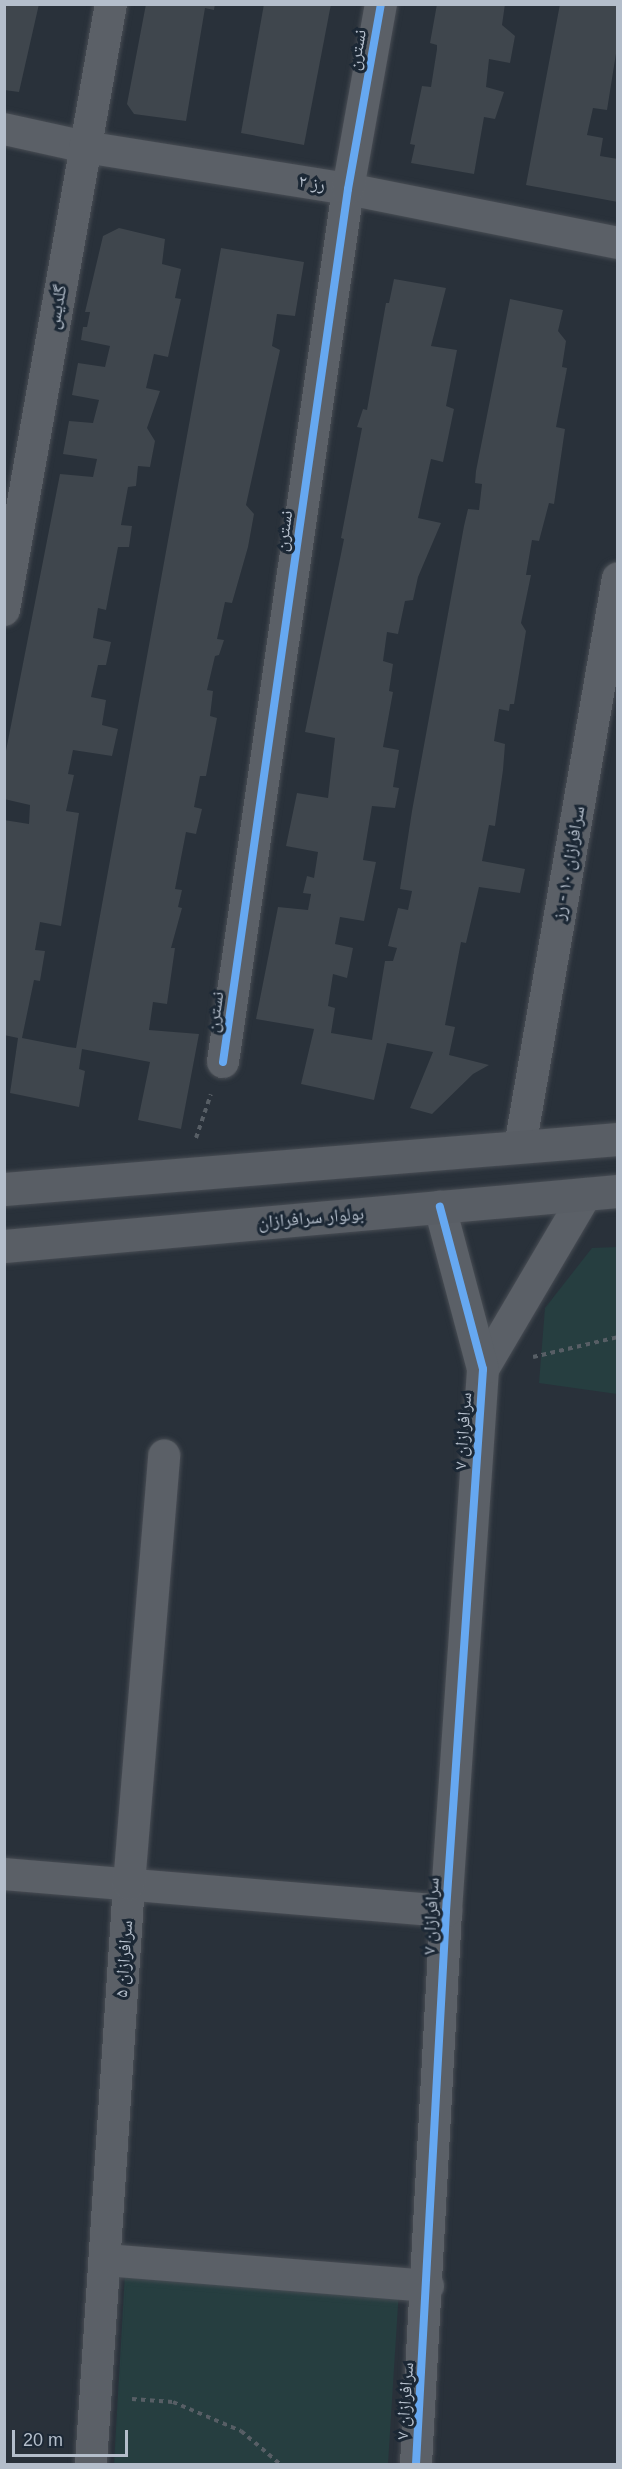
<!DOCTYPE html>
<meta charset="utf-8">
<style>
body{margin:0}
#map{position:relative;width:622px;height:2469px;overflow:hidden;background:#29313a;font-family:Helvetica,"Noto Naskh Arabic",sans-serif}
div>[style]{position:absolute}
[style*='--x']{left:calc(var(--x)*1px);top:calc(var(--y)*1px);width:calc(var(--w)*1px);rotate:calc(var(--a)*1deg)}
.green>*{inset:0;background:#263e40}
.building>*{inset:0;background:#3f464d}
.path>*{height:4px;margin-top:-2px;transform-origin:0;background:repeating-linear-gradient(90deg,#575e65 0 4.5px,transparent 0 9px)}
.roads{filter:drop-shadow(0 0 2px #484d54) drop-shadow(0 0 2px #484d54)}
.minor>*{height:32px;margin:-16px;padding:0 16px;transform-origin:16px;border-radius:16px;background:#5b6067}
.secondary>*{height:33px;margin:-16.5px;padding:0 16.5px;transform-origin:16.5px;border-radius:16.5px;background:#595e65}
.cycleway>*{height:8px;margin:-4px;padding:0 4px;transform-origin:4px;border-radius:4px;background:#66a8f1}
span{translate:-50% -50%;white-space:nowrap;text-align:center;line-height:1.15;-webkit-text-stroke:6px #1c2835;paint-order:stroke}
.street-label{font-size:18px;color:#b4becb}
.frame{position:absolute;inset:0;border:6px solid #b4becb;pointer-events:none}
.scale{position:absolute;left:12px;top:2430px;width:116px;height:27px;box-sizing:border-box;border:3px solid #b4becb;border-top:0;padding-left:8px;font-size:18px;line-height:21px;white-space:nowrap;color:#b4becb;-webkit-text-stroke:4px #1c2835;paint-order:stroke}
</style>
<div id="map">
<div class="green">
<i style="clip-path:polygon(617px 1247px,617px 1394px,539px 1383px,545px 1308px,592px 1248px)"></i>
<i style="clip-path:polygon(126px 2256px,400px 2273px,388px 2464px,114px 2464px)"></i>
</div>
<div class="building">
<i style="clip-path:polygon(4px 4px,39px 4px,19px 92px,4px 90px)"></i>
<i style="clip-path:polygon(146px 4px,215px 4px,214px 10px,205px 8px,186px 121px,134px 114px,127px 104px)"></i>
<i style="clip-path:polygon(264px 4px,331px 4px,304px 145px,241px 133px)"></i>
<i style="clip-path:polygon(437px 4px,505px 4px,502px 25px,515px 36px,510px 63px,489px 59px,486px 87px,504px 92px,495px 119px,484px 117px,474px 174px,411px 163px,415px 145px,410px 144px,422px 86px,431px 87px,437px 49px,437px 45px,430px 43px)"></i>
<i style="clip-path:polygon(560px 4px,618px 4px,618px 41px,607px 110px,593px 108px,587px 135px,603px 138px,600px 156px,618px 159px,618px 202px,526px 185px)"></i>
<i style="clip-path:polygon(119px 228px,165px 239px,162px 264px,181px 269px,175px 298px,181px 299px,168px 357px,154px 354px,146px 388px,160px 391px,147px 428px,155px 441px,150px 467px,138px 466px,136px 486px,128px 487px,121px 525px,132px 526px,129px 547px,118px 547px,106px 610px,98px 608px,93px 638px,111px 642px,106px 665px,98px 665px,91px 697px,106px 700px,102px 725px,118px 729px,112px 756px,73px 750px,68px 774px,74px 775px,66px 811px,79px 813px,61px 926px,40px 922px,35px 950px,45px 951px,40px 981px,34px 980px,22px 1038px,68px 1047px,76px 1048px,221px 248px,304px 262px,295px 316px,277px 314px,272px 346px,280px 350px,246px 505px,254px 514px,248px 547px,232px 603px,225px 602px,217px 639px,224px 640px,219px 655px,215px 656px,207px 690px,213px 691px,210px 716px,217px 718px,206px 776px,200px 776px,194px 807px,202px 809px,196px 834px,186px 832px,175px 889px,182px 890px,178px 907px,182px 908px,171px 948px,175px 948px,167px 1004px,153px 1002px,149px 1030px,199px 1034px,181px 1129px,138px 1120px,150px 1062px,82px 1049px,79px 1069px,85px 1071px,79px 1107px,10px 1093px,18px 1038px,4px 1035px,4px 820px,29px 824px,30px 805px,4px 799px,4px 761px,60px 474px,93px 477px,97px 459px,63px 454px,69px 421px,93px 423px,99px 400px,72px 395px,78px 363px,105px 367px,110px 346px,81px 340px,83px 327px,87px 327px,90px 312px,85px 312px,103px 236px)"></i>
<i style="clip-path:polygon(394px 279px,446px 288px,431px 346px,457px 350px,446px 406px,454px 409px,443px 462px,431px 459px,418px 518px,441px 523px,418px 577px,413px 600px,405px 601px,398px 634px,387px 632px,383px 661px,393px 664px,389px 691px,393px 692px,383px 747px,399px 750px,393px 787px,399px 788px,395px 808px,372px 806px,363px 860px,376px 862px,364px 921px,340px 917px,335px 944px,353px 948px,347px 978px,333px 974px,328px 1006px,335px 1008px,331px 1033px,372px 1040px,385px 961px,393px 961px,397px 948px,388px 946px,398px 908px,408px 910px,412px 891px,400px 889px,412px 811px,464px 526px,468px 509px,479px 510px,482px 484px,475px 483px,476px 471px,510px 299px,563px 310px,558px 331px,566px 341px,562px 367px,567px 368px,556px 427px,565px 429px,554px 504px,549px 503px,539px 541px,532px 540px,526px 575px,531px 575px,521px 623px,526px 631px,514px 704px,510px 704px,509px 711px,499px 709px,494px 741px,505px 744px,503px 770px,495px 826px,489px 825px,482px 861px,525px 869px,520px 893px,479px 887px,466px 943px,461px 942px,445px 1025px,455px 1027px,449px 1055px,489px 1065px,473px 1074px,432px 1114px,410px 1108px,433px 1052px,387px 1043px,374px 1100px,301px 1084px,314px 1029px,256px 1019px,278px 907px,308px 910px,311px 894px,303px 893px,307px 876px,314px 878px,318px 852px,286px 846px,297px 793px,328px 798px,335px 738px,305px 732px,344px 539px,341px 538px,362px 428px,357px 427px,363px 409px,367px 410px,386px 303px,389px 303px)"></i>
</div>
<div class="path">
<i style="--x:196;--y:1138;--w:46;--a:-71.2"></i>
<i style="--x:533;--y:1357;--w:87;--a:-13.2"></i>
<i style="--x:132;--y:2399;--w:41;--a:4.2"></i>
<i style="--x:173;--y:2402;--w:74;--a:23.1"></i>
<i style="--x:241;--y:2431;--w:51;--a:40.2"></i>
</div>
<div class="roads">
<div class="minor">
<i style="--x:4;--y:129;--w:83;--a:12.5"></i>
<i style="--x:85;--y:147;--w:266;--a:9.1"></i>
<i style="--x:348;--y:189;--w:275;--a:11.3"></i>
<i style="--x:4;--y:610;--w:615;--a:-79.99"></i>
<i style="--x:223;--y:1062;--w:882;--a:-81.85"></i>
<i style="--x:348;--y:189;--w:188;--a:-79.9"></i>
<i style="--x:520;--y:1147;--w:577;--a:-80.23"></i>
<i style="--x:483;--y:1369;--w:203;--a:-59.5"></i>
<i style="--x:4;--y:1874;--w:444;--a:4.8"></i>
<i style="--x:106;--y:2260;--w:323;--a:4.6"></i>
<i style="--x:91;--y:2464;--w:581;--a:-86.25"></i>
<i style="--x:129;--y:1884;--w:430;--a:-85.3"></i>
<i style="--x:416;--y:2464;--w:554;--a:-86.89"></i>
<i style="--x:446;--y:1911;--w:543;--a:-86.09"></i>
<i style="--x:483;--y:1369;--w:168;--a:-104.9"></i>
</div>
<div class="secondary">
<i style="--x:4;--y:1189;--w:616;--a:-4.66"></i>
<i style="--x:4;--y:1246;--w:616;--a:-5.12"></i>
</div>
</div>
<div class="cycleway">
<i style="--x:223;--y:1062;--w:882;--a:-81.85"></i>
<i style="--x:348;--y:189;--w:188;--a:-79.9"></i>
<i style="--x:416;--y:2464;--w:554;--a:-86.89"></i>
<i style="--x:446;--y:1911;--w:543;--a:-86.09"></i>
<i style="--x:483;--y:1369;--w:168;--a:-104.9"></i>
</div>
<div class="street-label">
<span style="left:357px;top:50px;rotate:-80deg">نسترن</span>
<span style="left:312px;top:183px;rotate:9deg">رز ۲</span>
<span style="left:57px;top:307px;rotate:-80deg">گلدیس</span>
<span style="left:284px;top:531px;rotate:-82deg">نسترن</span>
<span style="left:569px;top:863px;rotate:-80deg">سرافرازان ۱۰ - رز</span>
<span style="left:215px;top:1012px;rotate:-82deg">نسترن</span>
<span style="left:311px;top:1218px;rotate:-5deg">بولوار سرافرازان</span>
<span style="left:463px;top:1431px;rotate:-86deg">سرافرازان ۷</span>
<span style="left:431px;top:1916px;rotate:-87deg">سرافرازان ۷</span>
<span style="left:124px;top:1959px;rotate:-86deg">سرافرازان ۵</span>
<span style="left:405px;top:2401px;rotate:-86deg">سرافرازان ۷</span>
</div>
<div class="frame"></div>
<div class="scale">20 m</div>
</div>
